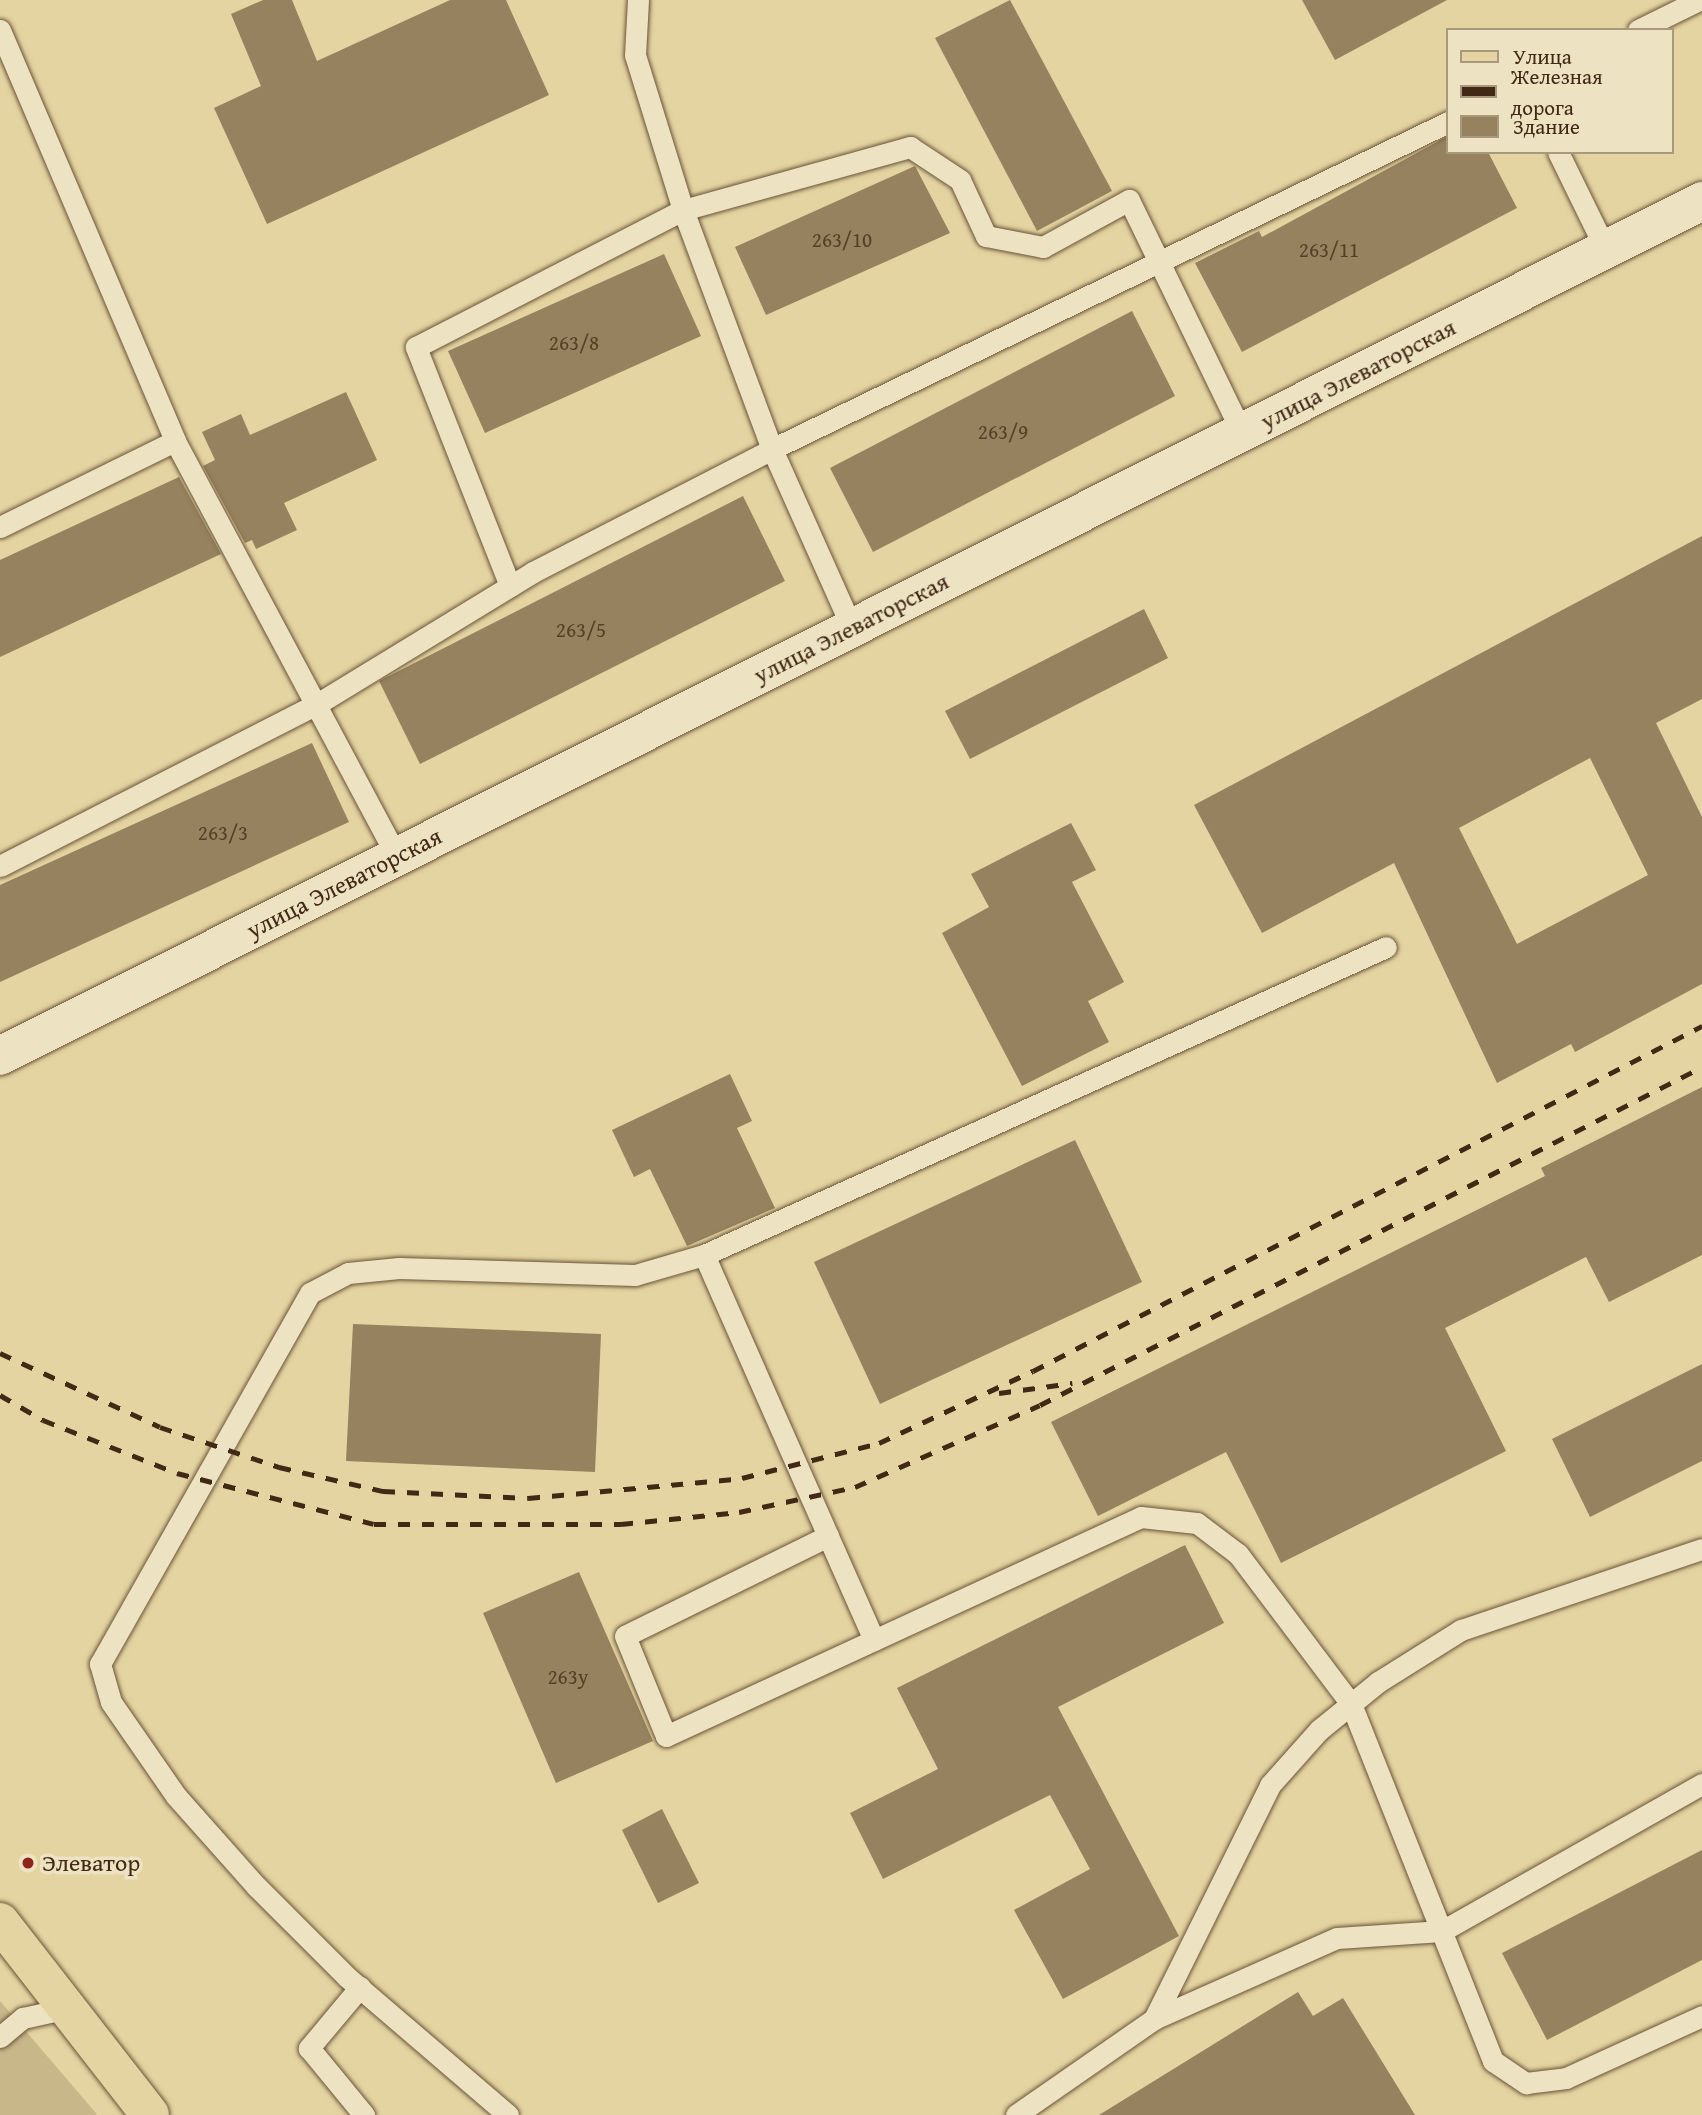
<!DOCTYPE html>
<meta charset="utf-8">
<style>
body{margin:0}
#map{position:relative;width:1702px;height:2115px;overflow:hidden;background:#e4d4a1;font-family:"Gentium Book Plus",serif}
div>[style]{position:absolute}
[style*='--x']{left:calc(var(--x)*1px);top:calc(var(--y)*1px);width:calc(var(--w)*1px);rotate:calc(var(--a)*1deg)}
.green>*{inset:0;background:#c8b789}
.building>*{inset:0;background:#96825e}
.roads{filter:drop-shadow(0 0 2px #6a5438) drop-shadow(0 0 2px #6a5438)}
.service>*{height:21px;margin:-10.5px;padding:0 10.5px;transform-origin:10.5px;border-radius:10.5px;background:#ede3c2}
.minor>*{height:38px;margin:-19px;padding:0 19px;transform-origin:19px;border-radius:19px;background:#ede3c2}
.primary>*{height:38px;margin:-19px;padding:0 19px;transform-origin:19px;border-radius:19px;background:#e4d4a1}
.rail>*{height:5px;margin-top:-2.5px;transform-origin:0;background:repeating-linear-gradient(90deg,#412915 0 12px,transparent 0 24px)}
.dots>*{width:19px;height:19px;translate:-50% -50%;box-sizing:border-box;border:4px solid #ede3c2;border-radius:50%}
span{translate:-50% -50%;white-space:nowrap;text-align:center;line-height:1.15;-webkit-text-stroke:7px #ede3c2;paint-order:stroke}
.number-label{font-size:21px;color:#563f27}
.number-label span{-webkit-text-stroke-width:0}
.street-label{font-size:24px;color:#412915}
.poi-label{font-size:24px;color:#412915}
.left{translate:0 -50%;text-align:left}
.legend{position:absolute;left:1446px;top:28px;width:228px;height:126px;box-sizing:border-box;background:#ede3c2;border:2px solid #a8997d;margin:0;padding:9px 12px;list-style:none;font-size:21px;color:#412915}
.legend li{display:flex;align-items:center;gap:14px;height:35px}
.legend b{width:35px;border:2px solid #a8997d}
</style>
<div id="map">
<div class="green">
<i style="clip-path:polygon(0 2001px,95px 2112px,97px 2115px,0 2115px)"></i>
</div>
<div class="building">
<i style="clip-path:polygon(263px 0,292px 0,317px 61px,450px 0,506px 0,549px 95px,267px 224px,214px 108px,261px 86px,231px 14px)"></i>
<i style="clip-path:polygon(1010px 0,1112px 191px,1037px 231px,935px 38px)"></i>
<i style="clip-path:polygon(1302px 0,1447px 0,1335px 60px)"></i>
<i style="clip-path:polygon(1448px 136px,1448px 152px,1488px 152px,1517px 208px,1242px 352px,1195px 263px,1259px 231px,1262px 237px)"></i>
<i style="clip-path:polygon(915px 166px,950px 233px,766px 315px,735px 247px)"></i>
<i style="clip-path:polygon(664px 254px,701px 336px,485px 433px,448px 351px)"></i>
<i style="clip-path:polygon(1132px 311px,1175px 396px,873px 552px,830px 468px)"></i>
<i style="clip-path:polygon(346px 392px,377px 460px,284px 503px,297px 530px,256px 549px,252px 540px,245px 543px,203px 466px,215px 460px,202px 432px,241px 414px,250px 435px)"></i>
<i style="clip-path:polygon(179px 477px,221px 554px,0 657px,0 560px)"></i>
<i style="clip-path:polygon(743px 496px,785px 581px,420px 764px,379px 681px)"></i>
<i style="clip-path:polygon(evenodd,1702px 536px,1702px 699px,1656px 723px,1702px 817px,1702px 984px,1575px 1052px,1571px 1044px,1497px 1083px,1394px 863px,1262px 933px,1194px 805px,1702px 536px,1590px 758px,1648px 875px,1517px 944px,1459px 828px,1590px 758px)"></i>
<i style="clip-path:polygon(1144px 609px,1168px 658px,970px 759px,945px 711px)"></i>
<i style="clip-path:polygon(312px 743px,349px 822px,0 982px,0 885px)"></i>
<i style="clip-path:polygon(1071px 823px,1096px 870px,1072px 882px,1124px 982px,1088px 1001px,1109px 1042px,1022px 1086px,942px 933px,989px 907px,971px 874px)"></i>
<i style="clip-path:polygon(730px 1074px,752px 1121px,737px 1128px,775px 1208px,687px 1246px,650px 1169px,634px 1177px,612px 1130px)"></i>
<i style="clip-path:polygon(1702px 1087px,1702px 1255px,1609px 1302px,1586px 1257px,1445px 1328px,1506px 1451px,1281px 1563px,1226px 1452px,1098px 1516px,1051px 1422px,1545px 1176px,1541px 1168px)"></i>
<i style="clip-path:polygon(1075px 1140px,1142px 1282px,880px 1404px,814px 1262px)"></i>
<i style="clip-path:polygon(353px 1324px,601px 1334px,595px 1472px,346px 1461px)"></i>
<i style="clip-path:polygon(1702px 1364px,1702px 1461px,1590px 1517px,1552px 1439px)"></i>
<i style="clip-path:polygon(1185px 1545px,1224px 1623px,1058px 1707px,1179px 1936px,1063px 1999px,1014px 1910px,1090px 1869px,1050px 1795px,883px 1879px,850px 1813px,938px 1769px,897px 1688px)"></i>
<i style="clip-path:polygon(579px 1572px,653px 1741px,556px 1783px,483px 1613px)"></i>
<i style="clip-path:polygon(662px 1809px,699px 1883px,658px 1903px,622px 1830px)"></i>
<i style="clip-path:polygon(1702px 1850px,1702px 1960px,1547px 2040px,1502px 1953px)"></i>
<i style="clip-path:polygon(1298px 1992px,1313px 2016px,1343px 1998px,1415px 2115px,1099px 2115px)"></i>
</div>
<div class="roads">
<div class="service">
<i style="--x:638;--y:0;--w:55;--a:93.1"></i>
<i style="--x:635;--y:55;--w:162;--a:72.8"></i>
<i style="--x:683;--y:210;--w:255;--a:69.6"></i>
<i style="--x:772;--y:449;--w:196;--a:65.9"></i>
<i style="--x:0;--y:30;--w:447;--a:66.9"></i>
<i style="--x:1638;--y:30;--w:68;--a:-26.2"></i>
<i style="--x:1558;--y:152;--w:109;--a:63.9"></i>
<i style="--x:0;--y:527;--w:195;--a:-26.2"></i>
<i style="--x:175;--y:441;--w:471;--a:61.9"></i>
<i style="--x:510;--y:586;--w:257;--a:-111.5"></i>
<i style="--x:416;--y:347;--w:300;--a:-27.2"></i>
<i style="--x:683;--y:210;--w:236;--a:-15.5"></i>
<i style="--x:910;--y:147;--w:60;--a:33.4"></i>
<i style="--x:960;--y:180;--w:62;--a:65.1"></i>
<i style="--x:986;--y:236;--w:58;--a:10.9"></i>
<i style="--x:1043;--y:247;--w:98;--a:-28.7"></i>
<i style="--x:1129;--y:200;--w:259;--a:64.1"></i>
<i style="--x:0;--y:866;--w:356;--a:-27.1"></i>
<i style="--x:317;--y:704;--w:253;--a:-31.4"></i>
<i style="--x:533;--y:572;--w:269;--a:-27.2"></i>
<i style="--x:772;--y:449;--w:751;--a:-25.81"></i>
<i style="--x:828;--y:1536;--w:307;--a:-113.8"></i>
<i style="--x:704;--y:1255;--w:748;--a:-24.3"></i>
<i style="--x:874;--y:1640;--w:114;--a:-113.9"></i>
<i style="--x:828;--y:1536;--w:226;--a:153.8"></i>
<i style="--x:625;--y:1636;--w:108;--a:67.7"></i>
<i style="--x:666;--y:1736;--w:523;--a:-24.75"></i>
<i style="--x:1141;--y:1517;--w:56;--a:6.1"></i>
<i style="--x:1197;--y:1523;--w:51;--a:37.1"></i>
<i style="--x:1238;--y:1554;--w:188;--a:53"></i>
<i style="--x:1351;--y:1704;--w:384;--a:68.3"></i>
<i style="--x:1493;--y:2061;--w:40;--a:34"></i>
<i style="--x:1526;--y:2083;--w:40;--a:-7.1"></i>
<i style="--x:1566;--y:2078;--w:149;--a:-24.5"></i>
<i style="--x:360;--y:1987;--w:80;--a:129.9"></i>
<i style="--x:309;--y:2048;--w:87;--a:50.6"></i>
<i style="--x:1154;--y:2019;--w:200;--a:-23.9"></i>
<i style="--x:1337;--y:1938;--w:105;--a:-3.8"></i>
<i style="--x:1442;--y:1931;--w:299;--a:-29.5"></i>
<i style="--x:0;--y:2037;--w:30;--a:-40"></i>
<i style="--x:23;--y:2018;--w:46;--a:-12.5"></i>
<i style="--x:508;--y:2115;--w:213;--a:-139.4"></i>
<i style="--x:346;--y:1976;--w:127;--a:-135"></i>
<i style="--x:256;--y:1886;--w:120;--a:-131.6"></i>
<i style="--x:176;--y:1796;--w:114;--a:-124.7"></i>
<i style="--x:111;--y:1702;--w:40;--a:-106"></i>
<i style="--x:100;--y:1664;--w:426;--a:-60.5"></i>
<i style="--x:310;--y:1293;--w:43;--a:-27.8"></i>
<i style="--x:348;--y:1273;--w:51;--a:-5.6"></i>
<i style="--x:399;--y:1268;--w:236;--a:1.7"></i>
<i style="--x:635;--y:1275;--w:72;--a:-16.2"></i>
<i style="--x:1016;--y:2115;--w:168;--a:-34.8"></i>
<i style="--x:1154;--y:2019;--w:261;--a:-63.6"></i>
<i style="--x:1270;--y:1785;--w:74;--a:-48.3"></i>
<i style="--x:1319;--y:1730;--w:76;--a:-39.1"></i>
<i style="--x:1378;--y:1682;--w:98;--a:-32.1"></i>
<i style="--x:1461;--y:1630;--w:254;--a:-18.6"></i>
</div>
<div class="minor">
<i style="--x:0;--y:1056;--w:1905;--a:-26.67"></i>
</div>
<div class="primary">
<i style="--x:0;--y:1922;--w:244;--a:52.1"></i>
</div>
</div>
<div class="rail">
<i style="--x:0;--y:1353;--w:176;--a:24.8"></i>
<i style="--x:160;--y:1427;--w:126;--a:18.6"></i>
<i style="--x:279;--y:1467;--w:107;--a:13"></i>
<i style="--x:383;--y:1491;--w:145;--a:2.8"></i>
<i style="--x:528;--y:1498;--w:215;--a:-5.3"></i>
<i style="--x:742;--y:1478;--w:141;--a:-14.3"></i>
<i style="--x:879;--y:1443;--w:170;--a:-25.1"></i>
<i style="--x:1033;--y:1371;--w:753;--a:-27.28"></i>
<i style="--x:999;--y:1393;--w:74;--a:-7.8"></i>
<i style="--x:0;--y:1395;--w:50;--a:30.2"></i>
<i style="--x:43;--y:1420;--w:144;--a:21.6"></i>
<i style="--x:177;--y:1473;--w:203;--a:14.5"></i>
<i style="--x:374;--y:1524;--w:247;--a:0"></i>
<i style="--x:621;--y:1524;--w:119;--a:-5.8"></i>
<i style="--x:739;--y:1512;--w:119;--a:-12.2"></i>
<i style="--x:855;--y:1487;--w:202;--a:-23.9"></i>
<i style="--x:1040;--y:1405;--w:743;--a:-27.05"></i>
</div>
<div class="dots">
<i style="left:28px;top:1863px;background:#8f2418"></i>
</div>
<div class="number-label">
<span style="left:842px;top:240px">263/10</span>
<span style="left:1329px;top:250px">263/11</span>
<span style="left:574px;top:343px">263/8</span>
<span style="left:1003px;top:432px">263/9</span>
<span style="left:581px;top:630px">263/5</span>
<span style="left:223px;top:833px">263/3</span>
<span style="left:568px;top:1677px">263у</span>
</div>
<div class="street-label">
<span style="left:1358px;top:374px;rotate:-27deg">улица Элеваторская</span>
<span style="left:851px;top:628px;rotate:-27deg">улица Элеваторская</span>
<span style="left:344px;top:883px;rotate:-27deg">улица Элеваторская</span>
</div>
<div class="poi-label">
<span class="left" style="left:42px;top:1863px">Элеватор</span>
</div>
<ul class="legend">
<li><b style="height:9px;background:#e4d4a1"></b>Улица</li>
<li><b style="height:9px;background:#412915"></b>Железная дорога</li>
<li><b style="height:19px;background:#96825e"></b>Здание</li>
</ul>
</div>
